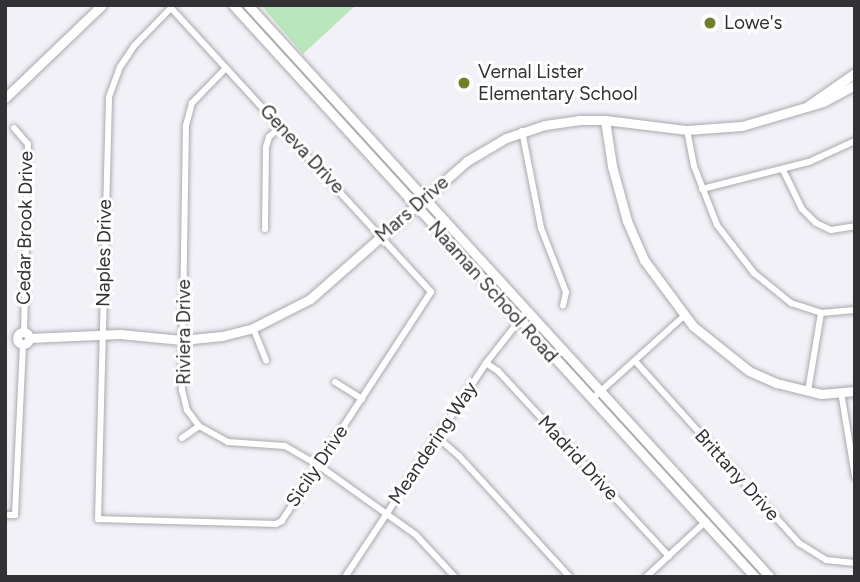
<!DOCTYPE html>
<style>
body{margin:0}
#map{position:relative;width:860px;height:582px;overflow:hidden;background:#f1f1f7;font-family:Figtree,sans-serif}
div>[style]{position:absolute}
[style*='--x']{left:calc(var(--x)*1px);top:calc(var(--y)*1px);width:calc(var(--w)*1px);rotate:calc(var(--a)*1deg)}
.green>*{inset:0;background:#bae6bb}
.roads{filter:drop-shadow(0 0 2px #a9a9ae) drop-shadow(0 0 2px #a9a9ae)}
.street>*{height:6px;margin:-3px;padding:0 3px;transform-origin:3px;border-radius:3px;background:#fff}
.secondary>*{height:9px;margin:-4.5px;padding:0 4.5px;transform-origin:4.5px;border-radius:4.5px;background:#fff}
.secondary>.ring{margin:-4.5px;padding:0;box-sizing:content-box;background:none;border:9px solid #fff;border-radius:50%}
.dots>*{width:19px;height:19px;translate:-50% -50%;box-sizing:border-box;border:4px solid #fff;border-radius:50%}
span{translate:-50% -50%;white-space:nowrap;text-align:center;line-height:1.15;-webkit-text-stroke:6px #fff;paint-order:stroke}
.poi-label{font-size:19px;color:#323234}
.left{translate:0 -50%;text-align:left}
.street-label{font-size:19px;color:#323234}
.frame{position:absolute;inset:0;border:7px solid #323234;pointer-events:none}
</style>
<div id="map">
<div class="green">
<i style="clip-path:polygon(261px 5px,356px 5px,303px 54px)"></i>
</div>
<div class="roads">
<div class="street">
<i style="--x:171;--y:8;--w:385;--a:47.5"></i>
<i style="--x:431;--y:292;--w:273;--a:123.1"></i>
<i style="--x:282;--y:521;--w:7;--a:153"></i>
<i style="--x:276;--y:524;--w:178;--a:-178.4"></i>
<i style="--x:98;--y:519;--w:422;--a:-88.5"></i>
<i style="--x:109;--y:97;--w:32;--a:-70"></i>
<i style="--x:120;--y:67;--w:25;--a:-56"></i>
<i style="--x:134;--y:46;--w:53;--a:-45.8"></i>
<i style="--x:226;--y:68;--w:49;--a:134.2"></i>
<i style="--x:192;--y:103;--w:23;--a:105"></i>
<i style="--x:186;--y:125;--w:265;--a:90.9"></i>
<i style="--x:182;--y:390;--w:21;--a:76"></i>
<i style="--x:187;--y:410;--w:20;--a:53"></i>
<i style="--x:199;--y:426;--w:33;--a:29"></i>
<i style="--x:228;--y:442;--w:57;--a:4"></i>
<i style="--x:285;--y:446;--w:38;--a:30"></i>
<i style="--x:318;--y:465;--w:120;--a:35.5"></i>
<i style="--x:416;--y:535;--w:57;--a:47.1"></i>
<i style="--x:14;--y:128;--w:21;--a:49"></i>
<i style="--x:28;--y:144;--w:189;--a:91.2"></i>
<i style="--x:687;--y:130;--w:37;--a:79"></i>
<i style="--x:694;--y:166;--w:63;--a:68.7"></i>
<i style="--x:717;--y:225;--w:61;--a:52.4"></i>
<i style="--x:754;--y:273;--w:48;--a:39"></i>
<i style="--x:791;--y:303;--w:32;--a:18"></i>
<i style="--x:821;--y:313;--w:34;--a:-5"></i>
<i style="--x:522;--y:131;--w:99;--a:78.9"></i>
<i style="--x:541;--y:228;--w:69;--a:68.7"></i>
<i style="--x:566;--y:292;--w:14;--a:102"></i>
<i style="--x:783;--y:170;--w:43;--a:64"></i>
<i style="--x:802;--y:209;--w:20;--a:45"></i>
<i style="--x:816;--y:223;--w:17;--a:25"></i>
<i style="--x:831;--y:230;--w:24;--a:-9"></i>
<i style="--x:702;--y:189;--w:110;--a:-14.2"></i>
<i style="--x:809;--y:162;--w:51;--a:-24.5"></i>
<i style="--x:265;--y:229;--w:82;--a:-89.3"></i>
<i style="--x:266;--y:147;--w:10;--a:-73"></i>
<i style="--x:269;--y:137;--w:15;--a:-42"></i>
<i style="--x:253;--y:328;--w:35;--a:68"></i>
<i style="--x:635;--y:361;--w:245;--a:48"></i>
<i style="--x:799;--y:543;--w:32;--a:32"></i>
<i style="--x:826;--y:560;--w:29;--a:6"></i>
<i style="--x:486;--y:363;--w:14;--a:34"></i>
<i style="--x:498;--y:371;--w:252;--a:47.3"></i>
<i style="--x:335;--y:382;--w:32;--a:32"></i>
<i style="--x:808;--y:391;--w:79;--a:-80.5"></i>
<i style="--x:841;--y:392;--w:86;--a:80.6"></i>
<i style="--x:592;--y:399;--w:124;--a:-42.1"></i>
<i style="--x:436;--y:436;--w:30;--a:41"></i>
<i style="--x:459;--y:456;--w:164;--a:47.5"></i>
<i style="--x:182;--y:438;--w:21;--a:-35"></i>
<i style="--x:5;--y:515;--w:10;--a:0"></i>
<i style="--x:15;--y:515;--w:171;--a:-87.3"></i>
<i style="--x:345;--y:577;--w:256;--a:-56.6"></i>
<i style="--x:486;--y:363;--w:65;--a:-51.9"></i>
<i style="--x:646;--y:577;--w:82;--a:-43"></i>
</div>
<div class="secondary">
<i style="--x:233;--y:5;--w:774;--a:47.62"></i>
<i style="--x:248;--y:5;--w:774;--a:47.62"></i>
<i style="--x:5;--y:98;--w:134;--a:-43.8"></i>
<i style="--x:809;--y:105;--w:56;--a:-34.8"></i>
<i style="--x:605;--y:120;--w:47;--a:81.3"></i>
<i style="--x:612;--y:166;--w:57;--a:74.7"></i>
<i style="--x:627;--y:221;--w:43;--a:66.4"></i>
<i style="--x:644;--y:260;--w:82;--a:53.4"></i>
<i style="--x:693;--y:326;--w:72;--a:38.8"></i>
<i style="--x:749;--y:371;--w:30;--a:24"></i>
<i style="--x:776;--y:383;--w:46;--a:13.7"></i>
<i style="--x:821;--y:394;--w:34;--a:-5"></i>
<i class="ring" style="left:17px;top:332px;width:3px;height:3px"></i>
<i style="--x:29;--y:338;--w:91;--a:-2.5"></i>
<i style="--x:120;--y:334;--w:62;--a:5.5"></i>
<i style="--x:182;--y:340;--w:40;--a:-5.7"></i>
<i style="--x:222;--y:336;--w:32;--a:-14"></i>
<i style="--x:253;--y:328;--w:64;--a:-27"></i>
<i style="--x:310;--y:299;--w:209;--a:-41.3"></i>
<i style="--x:467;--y:161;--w:45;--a:-30.5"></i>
<i style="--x:506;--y:138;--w:41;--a:-18.4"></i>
<i style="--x:545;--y:125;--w:34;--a:-8"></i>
<i style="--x:579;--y:120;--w:26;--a:0"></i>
<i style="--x:605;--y:120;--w:83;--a:7"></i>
<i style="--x:687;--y:130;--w:55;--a:-4.2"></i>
<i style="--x:742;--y:126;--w:84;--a:-16.5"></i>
<i style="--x:823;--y:102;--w:36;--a:-28"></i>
</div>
</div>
<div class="dots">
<i style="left:710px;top:23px;background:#747e2a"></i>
<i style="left:464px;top:83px;background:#747e2a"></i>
</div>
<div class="poi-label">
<span class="left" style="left:724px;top:23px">Lowe's</span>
<span class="left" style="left:478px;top:83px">Vernal Lister<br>Elementary School</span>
</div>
<div class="street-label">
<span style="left:302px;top:149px;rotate:47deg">Geneva Drive</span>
<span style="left:412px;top:209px;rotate:-41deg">Mars Drive</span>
<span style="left:25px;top:228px;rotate:-89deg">Cedar Brook Drive</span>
<span style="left:104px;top:253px;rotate:-89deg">Naples Drive</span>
<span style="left:493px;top:292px;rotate:48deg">Naaman School Road</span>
<span style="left:184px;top:332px;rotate:-90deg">Riviera Drive</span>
<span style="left:433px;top:443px;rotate:-56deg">Meandering Way</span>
<span style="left:578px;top:458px;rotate:47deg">Madrid Drive</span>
<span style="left:317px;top:466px;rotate:-56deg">Sicily Drive</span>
<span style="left:737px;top:475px;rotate:48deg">Brittany Drive</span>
</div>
<div class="frame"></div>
</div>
